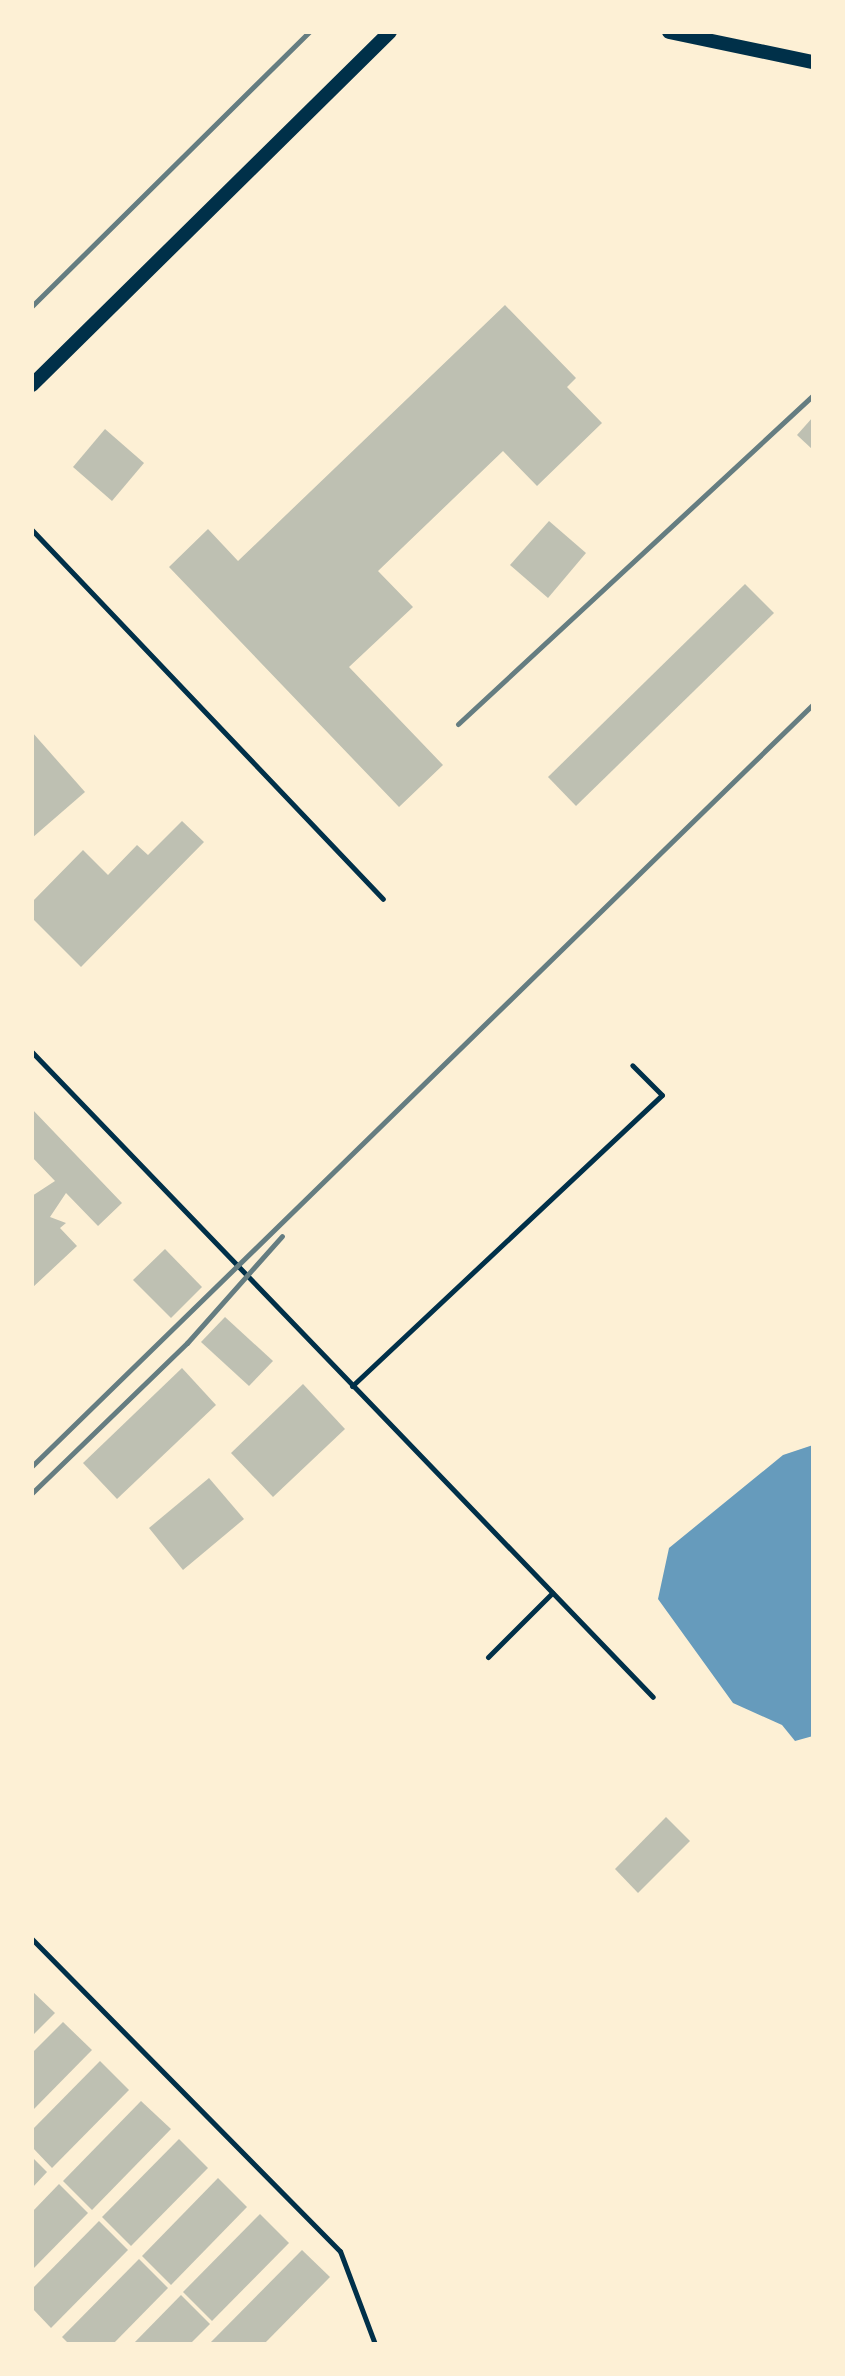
<!DOCTYPE html>
<style>
body{margin:0}
#map{position:relative;width:845px;height:2376px;overflow:hidden;background:#fdf0d5;font-family:Montserrat,sans-serif}
div>[style]{position:absolute}
[style*='--x']{left:calc(var(--x)*1px);top:calc(var(--y)*1px);width:calc(var(--w)*1px);rotate:calc(var(--a)*1deg)}
.water>*{inset:0;background:#669bbc}
.building>*{inset:0;background:#bec0b2}
.service>*{height:5px;margin:-2.5px;padding:0 2.5px;transform-origin:2.5px;border-radius:2.5px;background:#003049}
.tertiary>*{height:14px;margin:-7px;padding:0 7px;transform-origin:7px;border-radius:7px;background:#003049}
.rail>*{height:5px;margin:-2.5px;padding:0 2.5px;transform-origin:2.5px;border-radius:2.5px;background:#657d81}
span{translate:-50% -50%;white-space:nowrap;text-align:center;line-height:1.15;-webkit-text-stroke:7px #fdf0d5;paint-order:stroke}
.frame{position:absolute;inset:0;border:34px solid #fdf0d5;pointer-events:none}
</style>
<div id="map">
<div class="water">
<i style="clip-path:polygon(813px 1445px,813px 1736px,795px 1741px,782px 1725px,733px 1703px,658px 1599px,669px 1548px,783px 1455px)"></i>
</div>
<div class="building">
<i style="clip-path:polygon(505px 305px,576px 378px,567px 387px,602px 423px,537px 486px,503px 451px,378px 571px,413px 607px,349px 667px,443px 765px,399px 807px,169px 567px,208px 529px,238px 561px)"></i>
<i style="clip-path:polygon(813px 417px,813px 450px,797px 435px)"></i>
<i style="clip-path:polygon(105px 429px,144px 463px,112px 501px,73px 467px)"></i>
<i style="clip-path:polygon(549px 521px,586px 553px,548px 598px,510px 565px)"></i>
<i style="clip-path:polygon(745px 584px,774px 613px,576px 806px,548px 777px)"></i>
<i style="clip-path:polygon(32px 732px,85px 792px,32px 838px)"></i>
<i style="clip-path:polygon(182px 821px,204px 842px,81px 967px,32px 918px,32px 902px,83px 850px,108px 875px,137px 845px,148px 855px)"></i>
<i style="clip-path:polygon(32px 1109px,122px 1203px,98px 1226px,66px 1193px,50px 1217px,66px 1223px,60px 1228px,77px 1246px,32px 1288px,32px 1196px,55px 1181px,32px 1157px)"></i>
<i style="clip-path:polygon(165px 1249px,202px 1287px,171px 1318px,133px 1280px)"></i>
<i style="clip-path:polygon(225px 1317px,273px 1361px,249px 1386px,201px 1342px)"></i>
<i style="clip-path:polygon(182px 1368px,216px 1405px,117px 1499px,83px 1463px)"></i>
<i style="clip-path:polygon(303px 1384px,345px 1429px,273px 1497px,231px 1453px)"></i>
<i style="clip-path:polygon(209px 1478px,244px 1519px,183px 1570px,149px 1528px)"></i>
<i style="clip-path:polygon(666px 1817px,690px 1841px,638px 1893px,615px 1869px)"></i>
<i style="clip-path:polygon(32px 1991px,55px 2013px,32px 2036px)"></i>
<i style="clip-path:polygon(63px 2022px,92px 2050px,32px 2111px,32px 2053px)"></i>
<i style="clip-path:polygon(100px 2061px,129px 2090px,52px 2168px,32px 2147px,32px 2130px)"></i>
<i style="clip-path:polygon(141px 2101px,171px 2129px,92px 2210px,63px 2181px)"></i>
<i style="clip-path:polygon(179px 2139px,208px 2168px,131px 2246px,102px 2217px)"></i>
<i style="clip-path:polygon(32px 2157px,47px 2172px,32px 2188px)"></i>
<i style="clip-path:polygon(218px 2178px,247px 2207px,171px 2285px,142px 2256px)"></i>
<i style="clip-path:polygon(59px 2184px,88px 2213px,32px 2270px,32px 2212px)"></i>
<i style="clip-path:polygon(260px 2214px,289px 2243px,212px 2321px,183px 2292px)"></i>
<i style="clip-path:polygon(99px 2221px,128px 2250px,51px 2328px,32px 2308px,32px 2289px)"></i>
<i style="clip-path:polygon(302px 2250px,330px 2277px,264px 2344px,209px 2344px)"></i>
<i style="clip-path:polygon(139px 2259px,168px 2288px,113px 2344px,69px 2344px,62px 2337px)"></i>
<i style="clip-path:polygon(181px 2295px,210px 2324px,190px 2344px,133px 2344px)"></i>
</div>
<div class="service">
<i style="--x:32;--y:530;--w:509;--a:46.43"></i>
<i style="--x:32;--y:1052;--w:895;--a:46.09"></i>
<i style="--x:352;--y:1386;--w:425;--a:-43.2"></i>
<i style="--x:662;--y:1095;--w:42;--a:-135"></i>
<i style="--x:488;--y:1657;--w:91;--a:-45"></i>
<i style="--x:32;--y:1939;--w:438;--a:45.4"></i>
<i style="--x:340;--y:2251;--w:99;--a:69.4"></i>
</div>
<div class="tertiary">
<i style="--x:669;--y:32;--w:147;--a:11.8"></i>
<i style="--x:32;--y:385;--w:503;--a:-44.6"></i>
</div>
<div class="rail">
<i style="--x:32;--y:306;--w:390;--a:-44.7"></i>
<i style="--x:458;--y:724;--w:484;--a:-42.8"></i>
<i style="--x:32;--y:1466;--w:1091;--a:-44.29"></i>
<i style="--x:32;--y:1493;--w:216;--a:-44.1"></i>
<i style="--x:187;--y:1343;--w:143;--a:-48.4"></i>
</div>
<div class="frame"></div>
</div>
